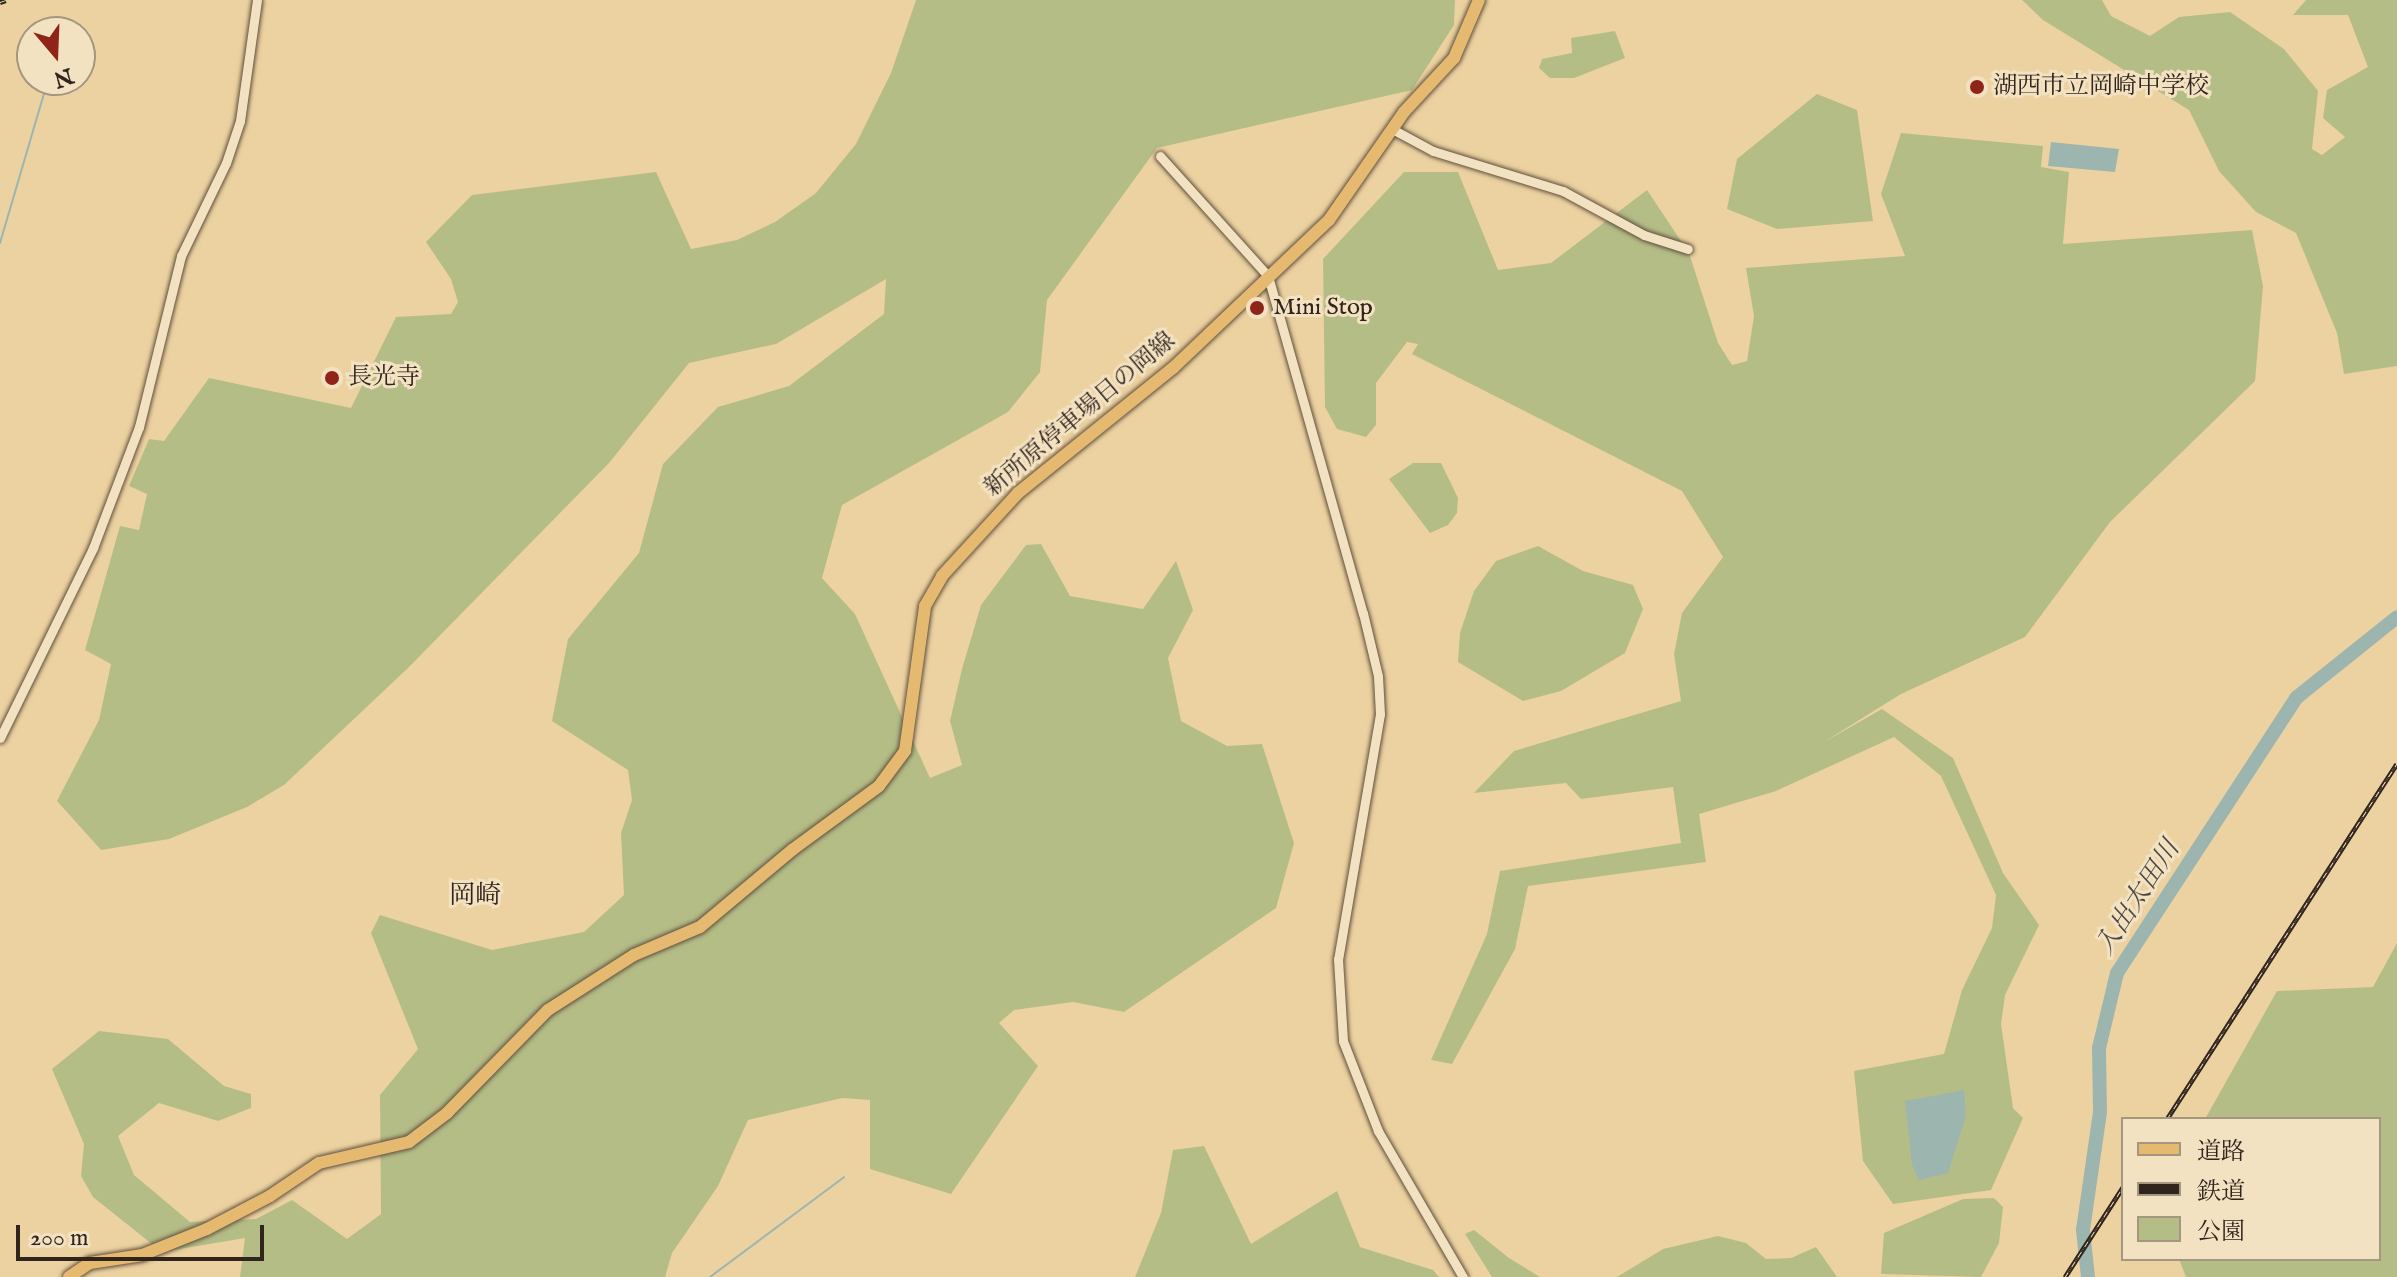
<!DOCTYPE html>
<meta charset="utf-8">
<style>
body{margin:0}
#map{position:relative;width:2397px;height:1277px;overflow:hidden;background:#edd2a1;font-family:"IM FELL English","Noto Serif JP",serif}
div>[style]{position:absolute}
[style*='--x']{left:calc(var(--x)*1px);top:calc(var(--y)*1px);width:calc(var(--w)*1px);rotate:calc(var(--a)*1deg)}
.green>*{inset:0;background:#b5bd87}
.water>*{inset:0;background:#9db5af}
.stream>*{height:2px;margin:-1px;padding:0 1px;transform-origin:1px;border-radius:1px;background:#9db5af}
.river>*{height:14px;margin:-7px;padding:0 7px;transform-origin:7px;border-radius:7px;background:#9db5af}
.roads{filter:drop-shadow(0 0 2px #5f503e) drop-shadow(0 0 2px #5f503e)}
.minor>*{height:9px;margin:-4.5px;padding:0 4.5px;transform-origin:4.5px;border-radius:4.5px;background:#f3e2c2}
.major>*{height:12px;margin:-6px;padding:0 6px;transform-origin:6px;border-radius:6px;background:#e6b970}
.rail>*{height:5px;margin-top:-2.5px;transform-origin:0;background:repeating-linear-gradient(90deg,#f3e2c2 0 6px,#30241d 0 12px);box-sizing:border-box;border-block:2px solid #30241d}
.dots>*{width:22px;height:22px;translate:-50% -50%;box-sizing:border-box;border:4px solid #f3e2c2;border-radius:50%}
span{translate:-50% -50%;white-space:nowrap;text-align:center;line-height:1.15;-webkit-text-stroke:6px #f3e2c2;paint-order:stroke}
.poi-label{font-size:24px;color:#30241d}
.left{translate:0 -50%;text-align:left}
.street-label{font-size:24px;color:#30241d}
.neighbourhood-label{font-size:26px;color:#30241d}
.water-label{font-size:26px;color:#4b4842;font-style:italic}
.legend{position:absolute;left:2121px;top:1117px;width:260px;height:144px;box-sizing:border-box;background:#f3e2c2;border:2px solid #a59680;margin:0;padding:10px 14px;list-style:none;font-size:24px;color:#30241d}
.legend li{display:flex;align-items:center;gap:16px;height:40px}
.legend b{width:40px;border:2px solid #a59680}
.north{position:absolute;left:16px;top:16px;width:80px;height:80px;box-sizing:border-box;background:#f3e2c2;border:2px solid #a59680;border-radius:50%;rotate:161deg;font-size:22px;font-weight:700;line-height:32px;text-align:center;color:#30241d}
.north::after{content:'';display:block;margin:auto;width:28px;height:36px;background:#8f2418;clip-path:polygon(50% 0,100% 100%,50% 72%,0 100%)}
.scale{position:absolute;left:16px;top:1225px;width:248px;height:36px;box-sizing:border-box;border:4px solid #30241d;border-top:0;padding-left:10px;font-size:24px;line-height:28px;white-space:nowrap;color:#30241d;-webkit-text-stroke:6px #f3e2c2;paint-order:stroke}
</style>
<div id="map">
<div class="green">
<i style="clip-path:polygon(916px 0,1455px 0,1454px 25px,1412px 90px,1157px 148px,1047px 300px,1040px 372px,1008px 412px,842px 505px,822px 578px,855px 614px,930px 778px,962px 765px,950px 721px,962px 669px,981px 605px,1026px 545px,1041px 544px,1070px 596px,1143px 609px,1176px 561px,1193px 610px,1168px 658px,1181px 721px,1227px 746px,1262px 744px,1294px 843px,1276px 908px,1124px 1012px,1073px 1002px,1014px 1010px,999px 1023px,1038px 1066px,951px 1194px,870px 1169px,870px 1100px,842px 1098px,748px 1120px,718px 1186px,672px 1253px,665px 1277px,240px 1277px,245px 1238px,162px 1252px,93px 1197px,81px 1176px,84px 1144px,52px 1069px,99px 1031px,168px 1039px,224px 1086px,251px 1094px,251px 1108px,218px 1121px,159px 1103px,118px 1136px,134px 1175px,190px 1222px,256px 1219px,292px 1200px,347px 1239px,381px 1214px,380px 1095px,418px 1049px,371px 933px,380px 915px,492px 950px,584px 932px,624px 895px,621px 833px,632px 800px,628px 770px,552px 721px,568px 639px,639px 553px,663px 464px,718px 407px,789px 386px,884px 314px,886px 279px,776px 344px,689px 363px,609px 463px,408px 668px,284px 785px,247px 807px,169px 839px,101px 850px,57px 801px,99px 720px,111px 664px,85px 650px,120px 526px,139px 530px,147px 494px,129px 486px,149px 439px,164px 441px,209px 378px,351px 408px,396px 317px,451px 314px,458px 302px,451px 279px,426px 242px,472px 195px,656px 172px,691px 249px,737px 240px,775px 222px,816px 193px,856px 144px,891px 73px)"></i>
<i style="clip-path:polygon(2022px 0,2102px 0,2111px 16px,2150px 36px,2179px 17px,2230px 12px,2284px 49px,2318px 91px,2312px 149px,2322px 155px,2345px 137px,2323px 118px,2327px 90px,2368px 67px,2348px 15px,2293px 15px,2306px 0,2397px 0,2397px 366px,2344px 374px,2337px 333px,2296px 233px,2256px 212px,2219px 171px,2189px 110px,2043px 20px)"></i>
<i style="clip-path:polygon(1615px 31px,1625px 58px,1574px 78px,1550px 78px,1539px 68px,1542px 59px,1572px 53px,1571px 38px)"></i>
<i style="clip-path:polygon(1817px 94px,1857px 110px,1873px 221px,1777px 229px,1727px 209px,1737px 159px)"></i>
<i style="clip-path:polygon(1901px 133px,2043px 146px,2041px 167px,2069px 172px,2063px 244px,2252px 230px,2263px 286px,2255px 381px,2110px 522px,2025px 637px,1901px 694px,1824px 742px,1882px 709px,1953px 758px,2003px 873px,2039px 925px,2005px 995px,2001px 1024px,2013px 1108px,2023px 1118px,1991px 1190px,1893px 1204px,1863px 1161px,1854px 1071px,1944px 1054px,1962px 990px,1992px 928px,1996px 895px,1941px 776px,1894px 737px,1776px 791px,1699px 814px,1706px 862px,1528px 886px,1515px 949px,1452px 1064px,1431px 1060px,1487px 934px,1500px 871px,1681px 843px,1673px 787px,1581px 799px,1566px 783px,1474px 793px,1514px 751px,1681px 701px,1674px 654px,1682px 613px,1723px 557px,1682px 491px,1412px 354px,1418px 344px,1407px 342px,1376px 383px,1376px 425px,1366px 437px,1337px 429px,1325px 407px,1323px 259px,1404px 172px,1458px 172px,1498px 270px,1551px 263px,1647px 190px,1689px 253px,1718px 343px,1732px 365px,1747px 361px,1754px 316px,1746px 268px,1905px 256px,1881px 194px)"></i>
<i style="clip-path:polygon(1413px 463px,1441px 463px,1458px 498px,1457px 513px,1448px 525px,1430px 533px,1389px 479px)"></i>
<i style="clip-path:polygon(1538px 546px,1583px 571px,1633px 585px,1643px 609px,1625px 653px,1561px 691px,1523px 701px,1458px 662px,1460px 633px,1474px 591px,1496px 561px)"></i>
<i style="clip-path:polygon(2397px 943px,2397px 1277px,2186px 1277px,2179px 1259px,2379px 1259px,2379px 1119px,2205px 1119px,2277px 991px,2373px 987px)"></i>
<i style="clip-path:polygon(1204px 1146px,1251px 1244px,1337px 1191px,1360px 1247px,1433px 1270px,1439px 1277px,1135px 1277px,1161px 1213px,1173px 1150px)"></i>
<i style="clip-path:polygon(1994px 1198px,2003px 1207px,1999px 1243px,1981px 1277px,1881px 1274px,1884px 1233px,1963px 1199px)"></i>
<i style="clip-path:polygon(1474px 1230px,1509px 1258px,1540px 1277px,1492px 1277px,1465px 1234px)"></i>
<i style="clip-path:polygon(1718px 1236px,1746px 1243px,1766px 1259px,1791px 1258px,1816px 1247px,1837px 1277px,1617px 1277px,1663px 1249px)"></i>
</div>
<div class="water">
<i style="clip-path:polygon(2051px 142px,2119px 149px,2115px 172px,2048px 166px)"></i>
<i style="clip-path:polygon(1964px 1090px,1966px 1116px,1948px 1173px,1919px 1180px,1912px 1165px,1905px 1101px)"></i>
</div>
<div class="stream">
<i style="--x:62;--y:32;--w:10;--a:-73"></i>
<i style="--x:0;--y:243;--w:170;--a:-73.6"></i>
<i style="--x:710;--y:1277;--w:167;--a:-36.7"></i>
</div>
<div class="river">
<i style="--x:2088;--y:1277;--w:47;--a:-96.1"></i>
<i style="--x:2083;--y:1230;--w:119;--a:-81.8"></i>
<i style="--x:2100;--y:1112;--w:64;--a:-90.9"></i>
<i style="--x:2099;--y:1048;--w:77;--a:-76.5"></i>
<i style="--x:2117;--y:973;--w:328;--a:-56.9"></i>
<i style="--x:2296;--y:698;--w:129;--a:-38.7"></i>
</div>
<div class="roads">
<div class="minor">
<i style="--x:1394;--y:130;--w:44;--a:28.3"></i>
<i style="--x:1433;--y:151;--w:136;--a:17.1"></i>
<i style="--x:1563;--y:191;--w:92;--a:28.5"></i>
<i style="--x:1644;--y:235;--w:46;--a:17.7"></i>
<i style="--x:1160;--y:156;--w:161;--a:48"></i>
<i style="--x:1268;--y:276;--w:350;--a:74.3"></i>
<i style="--x:1363;--y:613;--w:65;--a:76.6"></i>
<i style="--x:1378;--y:676;--w:38;--a:87"></i>
<i style="--x:1380;--y:714;--w:249;--a:99.7"></i>
<i style="--x:1338;--y:959;--w:82;--a:86.5"></i>
<i style="--x:1343;--y:1041;--w:97;--a:68.7"></i>
<i style="--x:1378;--y:1131;--w:169;--a:59.8"></i>
<i style="--x:0;--y:738;--w:212;--a:-63.9"></i>
<i style="--x:93;--y:548;--w:129;--a:-69.2"></i>
<i style="--x:139;--y:427;--w:176;--a:-76.2"></i>
<i style="--x:181;--y:256;--w:103;--a:-64.2"></i>
<i style="--x:226;--y:163;--w:44;--a:-71.6"></i>
<i style="--x:240;--y:121;--w:122;--a:-82"></i>
</div>
<div class="major">
<i style="--x:69;--y:1277;--w:25;--a:-34"></i>
<i style="--x:90;--y:1263;--w:53;--a:-8.7"></i>
<i style="--x:142;--y:1255;--w:70;--a:-21.8"></i>
<i style="--x:207;--y:1229;--w:71;--a:-27.6"></i>
<i style="--x:270;--y:1196;--w:59;--a:-34"></i>
<i style="--x:319;--y:1163;--w:92;--a:-13.1"></i>
<i style="--x:409;--y:1142;--w:48;--a:-37.3"></i>
<i style="--x:447;--y:1113;--w:144;--a:-45.6"></i>
<i style="--x:548;--y:1010;--w:102;--a:-32.6"></i>
<i style="--x:634;--y:955;--w:72;--a:-23"></i>
<i style="--x:700;--y:927;--w:120;--a:-39.9"></i>
<i style="--x:792;--y:850;--w:108;--a:-36.3"></i>
<i style="--x:879;--y:786;--w:44;--a:-53.4"></i>
<i style="--x:905;--y:751;--w:146;--a:-82.1"></i>
<i style="--x:925;--y:606;--w:34;--a:-60"></i>
<i style="--x:942;--y:576;--w:113;--a:-47.5"></i>
<i style="--x:1018;--y:493;--w:199;--a:-38.9"></i>
<i style="--x:1173;--y:368;--w:215;--a:-43.5"></i>
<i style="--x:1329;--y:220;--w:131;--a:-55.2"></i>
<i style="--x:1404;--y:112;--w:74;--a:-47.2"></i>
<i style="--x:1454;--y:58;--w:63;--a:-66.7"></i>
</div>
</div>
<div class="rail">
<i style="--x:0;--y:2;--w:6;--a:-18"></i>
<i style="--x:2167;--y:1119;--w:423;--a:-57.1"></i>
<i style="--x:2065;--y:1277;--w:107;--a:-57.2"></i>
</div>
<div class="dots">
<i style="left:1977px;top:87px;background:#8f2418"></i>
<i style="left:1257px;top:308px;background:#8f2418"></i>
<i style="left:332px;top:378px;background:#8f2418"></i>
</div>
<div class="poi-label">
<span class="left" style="left:1993px;top:87px">湖西市立岡崎中学校</span>
<span class="left" style="left:1273px;top:308px">Mini Stop</span>
<span class="left" style="left:348px;top:378px">長光寺</span>
</div>
<div class="street-label">
<span style="left:1080px;top:415px;rotate:-40deg">新所原停車場日の岡線</span>
</div>
<div class="neighbourhood-label">
<span style="left:475px;top:896px">岡崎</span>
</div>
<div class="water-label">
<span style="left:2138px;top:898px;rotate:-57deg">入出太田川</span>
</div>
<ul class="legend">
<li><b style="height:10px;background:#e6b970"></b>道路</li>
<li><b style="height:10px;background:#30241d"></b>鉄道</li>
<li><b style="height:22px;background:#b5bd87"></b>公園</li>
</ul>
<div class="north">N</div>
<div class="scale">200 m</div>
</div>
